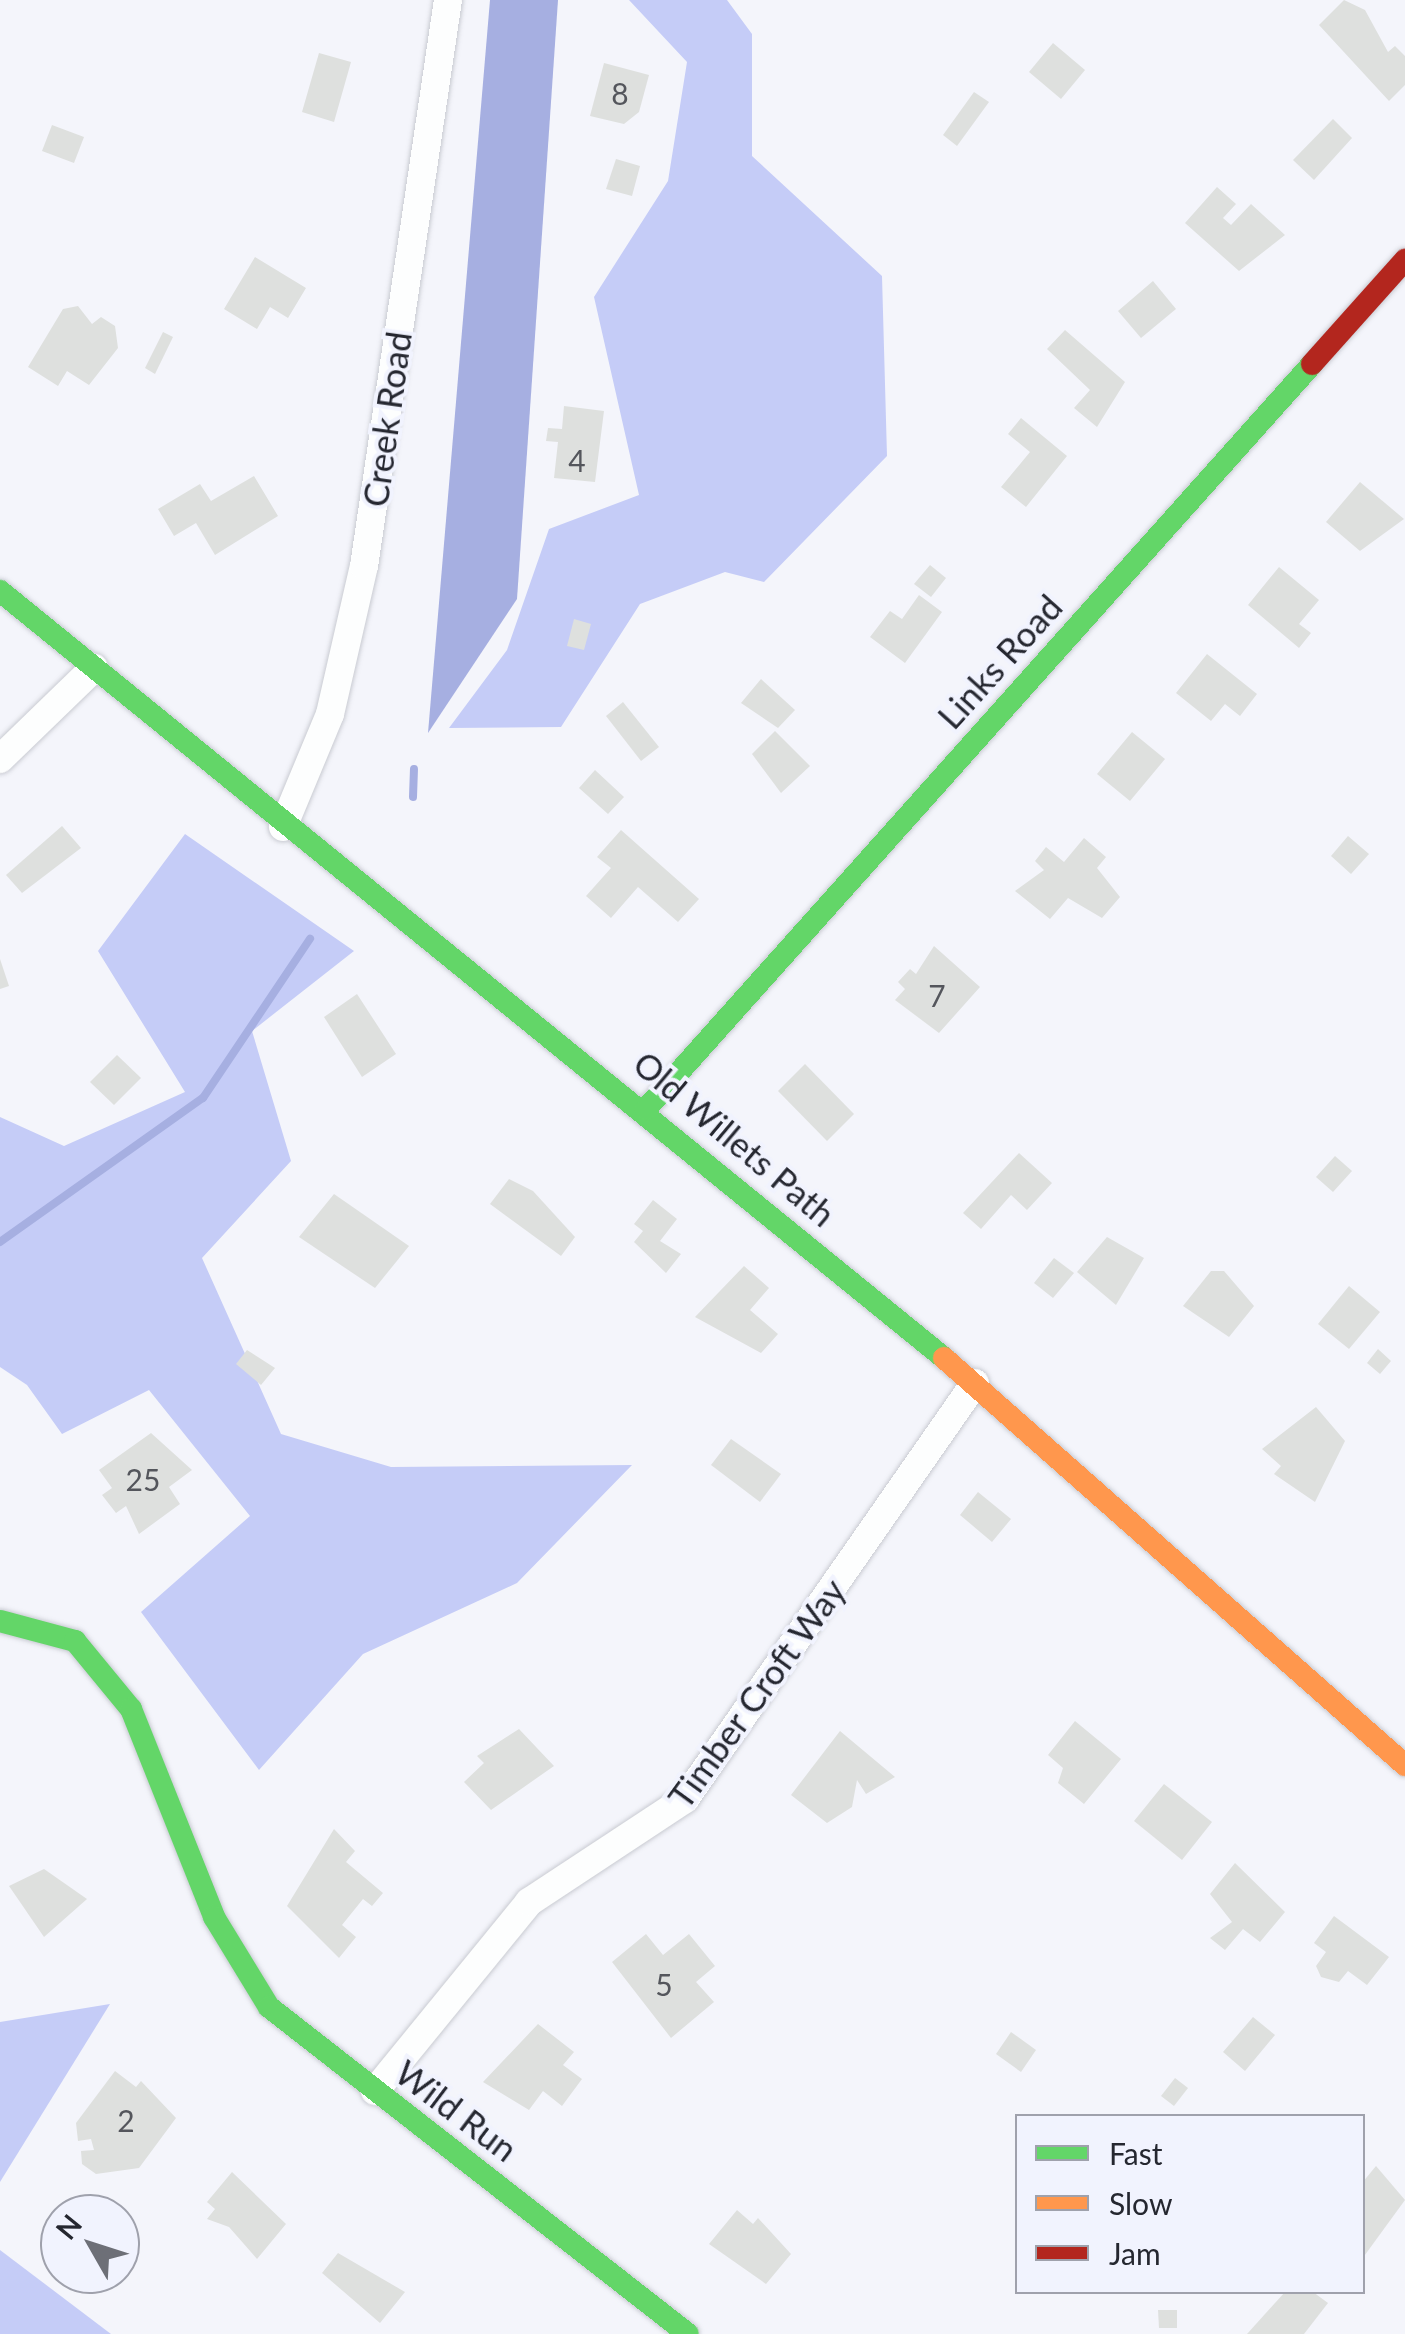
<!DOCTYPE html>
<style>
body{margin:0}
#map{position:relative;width:1405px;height:2334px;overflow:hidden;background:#f4f5fb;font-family:Lato,sans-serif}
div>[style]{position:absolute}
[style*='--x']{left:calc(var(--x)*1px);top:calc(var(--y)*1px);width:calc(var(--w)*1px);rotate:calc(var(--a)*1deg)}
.forest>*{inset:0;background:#c5ccf7}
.water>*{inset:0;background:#a6afe1}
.stream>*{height:8px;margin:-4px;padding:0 4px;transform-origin:4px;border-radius:4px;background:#a6afe1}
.building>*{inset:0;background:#dee0de}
.roads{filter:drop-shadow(0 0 2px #c9cbd2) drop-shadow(0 0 2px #c9cbd2)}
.street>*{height:28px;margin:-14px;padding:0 14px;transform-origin:14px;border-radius:14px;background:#fdfefe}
.fast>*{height:22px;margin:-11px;padding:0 11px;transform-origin:11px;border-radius:11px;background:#63d668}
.slow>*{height:22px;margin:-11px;padding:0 11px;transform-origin:11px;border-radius:11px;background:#ff974d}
.jam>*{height:22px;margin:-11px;padding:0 11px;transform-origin:11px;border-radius:11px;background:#b3261e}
span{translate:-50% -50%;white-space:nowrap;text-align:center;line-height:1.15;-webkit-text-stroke:8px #f1f3fe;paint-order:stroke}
.number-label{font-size:30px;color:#54565c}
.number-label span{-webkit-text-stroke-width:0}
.street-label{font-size:35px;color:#252730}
.legend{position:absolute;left:1015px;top:2114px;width:350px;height:180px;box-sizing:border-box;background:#f1f3fe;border:2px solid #9fa1ac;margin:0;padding:12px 18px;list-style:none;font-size:30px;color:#252730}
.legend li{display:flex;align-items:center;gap:20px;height:50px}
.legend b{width:50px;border:2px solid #9fa1ac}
.north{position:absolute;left:40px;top:2194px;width:100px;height:100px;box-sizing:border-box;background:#f1f3fe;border:2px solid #9fa1ac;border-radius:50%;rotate:309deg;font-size:28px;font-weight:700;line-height:40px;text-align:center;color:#252730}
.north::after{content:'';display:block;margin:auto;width:35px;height:45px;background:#6d6f77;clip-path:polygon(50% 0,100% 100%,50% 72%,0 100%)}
</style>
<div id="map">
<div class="forest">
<i style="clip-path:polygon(629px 0,727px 0,752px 34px,752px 156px,882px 276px,887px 456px,764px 582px,725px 572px,640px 604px,561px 727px,449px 728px,507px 650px,549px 529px,639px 495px,594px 297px,668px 181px,687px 62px)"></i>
<i style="clip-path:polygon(185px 834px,354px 951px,252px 1031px,291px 1161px,202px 1258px,281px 1434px,391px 1467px,632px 1465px,517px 1583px,363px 1654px,259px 1770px,141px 1612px,250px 1516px,149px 1390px,62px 1434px,27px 1385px,0 1367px,0 1117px,64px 1146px,185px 1092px,98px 951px)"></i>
<i style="clip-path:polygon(110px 2004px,0 2182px,0 2022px)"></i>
<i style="clip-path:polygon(0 2250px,111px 2334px,0 2334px)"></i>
</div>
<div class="water">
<i style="clip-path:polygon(490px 0,558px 0,517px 599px,428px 733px)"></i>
</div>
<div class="stream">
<i style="--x:413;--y:797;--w:28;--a:-88"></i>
<i style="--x:0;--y:1242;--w:249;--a:-35.4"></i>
<i style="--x:203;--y:1098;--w:192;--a:-56.1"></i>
</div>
<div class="building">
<i style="clip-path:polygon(1344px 0,1365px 10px,1388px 52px,1395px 46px,1405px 56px,1405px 85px,1389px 101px,1319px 25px)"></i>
<i style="clip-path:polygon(1053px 43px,1085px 70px,1061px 99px,1029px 72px)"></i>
<i style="clip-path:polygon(319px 53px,351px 62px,334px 122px,302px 112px)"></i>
<i style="clip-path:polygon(604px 63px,649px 75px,639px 112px,624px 124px,590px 116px)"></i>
<i style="clip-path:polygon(974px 92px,989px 102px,957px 146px,943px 135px)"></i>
<i style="clip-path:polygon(1333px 119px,1352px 138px,1314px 180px,1293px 160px)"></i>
<i style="clip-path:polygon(52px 125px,84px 137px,74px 163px,42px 151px)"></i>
<i style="clip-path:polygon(616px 159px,640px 166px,632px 196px,606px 189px)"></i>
<i style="clip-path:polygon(1217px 187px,1236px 204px,1223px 218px,1231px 225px,1251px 204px,1285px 235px,1239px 271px,1185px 223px)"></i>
<i style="clip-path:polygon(255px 257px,306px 288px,288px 318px,270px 307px,257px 329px,224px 309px)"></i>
<i style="clip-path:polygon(1153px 281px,1176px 309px,1141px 338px,1118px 311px)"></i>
<i style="clip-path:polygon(78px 306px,92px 324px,101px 317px,115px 326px,118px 348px,89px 385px,67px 371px,58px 386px,28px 367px,63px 309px)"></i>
<i style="clip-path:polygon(1065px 330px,1125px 382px,1097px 427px,1074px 408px,1090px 390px,1047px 349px)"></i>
<i style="clip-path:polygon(163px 332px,173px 337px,155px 374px,145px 368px)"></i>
<i style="clip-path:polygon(564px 406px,604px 411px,595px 482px,554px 478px,558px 442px,546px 441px,548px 428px,562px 429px)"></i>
<i style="clip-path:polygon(1021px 418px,1067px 456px,1026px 507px,1001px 487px,1030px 452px,1008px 434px)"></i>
<i style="clip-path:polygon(254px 476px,278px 516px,215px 555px,196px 523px,174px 536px,158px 509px,200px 484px,211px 501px)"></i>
<i style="clip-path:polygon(1360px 482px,1404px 519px,1360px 551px,1326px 522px)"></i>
<i style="clip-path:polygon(930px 565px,946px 578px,931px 597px,914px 584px)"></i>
<i style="clip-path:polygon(1279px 567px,1319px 600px,1299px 624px,1311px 633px,1299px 648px,1248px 605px)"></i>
<i style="clip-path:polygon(919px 595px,942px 612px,905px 663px,870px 637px,890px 611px,902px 619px)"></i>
<i style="clip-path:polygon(574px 619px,591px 624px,584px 650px,567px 646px)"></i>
<i style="clip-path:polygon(1207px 654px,1257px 694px,1240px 716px,1225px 704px,1211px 721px,1176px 693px)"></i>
<i style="clip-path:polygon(761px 679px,795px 710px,778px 728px,741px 703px)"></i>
<i style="clip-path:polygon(623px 702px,659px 747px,641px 761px,606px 716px)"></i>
<i style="clip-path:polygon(775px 731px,810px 766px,781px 793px,752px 754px)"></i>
<i style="clip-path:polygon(1132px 732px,1165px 759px,1130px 801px,1097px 774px)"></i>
<i style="clip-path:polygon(595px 770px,624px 797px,608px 814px,579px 788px)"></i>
<i style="clip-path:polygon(62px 826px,81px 848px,22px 893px,6px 875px)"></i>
<i style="clip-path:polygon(621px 830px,699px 899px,678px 922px,638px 887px,611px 918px,586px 896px,611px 868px,597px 857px)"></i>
<i style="clip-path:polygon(1348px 836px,1369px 854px,1351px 874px,1331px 856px)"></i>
<i style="clip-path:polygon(1084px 838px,1106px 857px,1097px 868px,1120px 897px,1102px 918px,1068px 898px,1050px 919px,1015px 891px,1044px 870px,1035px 861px,1046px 847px,1064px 862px)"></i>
<i style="clip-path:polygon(934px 946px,980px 987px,939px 1033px,895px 1000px,905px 989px,898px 982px,910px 969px,916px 974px)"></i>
<i style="clip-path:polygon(0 959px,9px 986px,0 989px)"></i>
<i style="clip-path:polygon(357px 994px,396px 1054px,362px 1077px,324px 1017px)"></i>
<i style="clip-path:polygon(117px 1055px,141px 1078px,114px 1105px,90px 1082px)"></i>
<i style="clip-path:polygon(805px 1064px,854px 1114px,827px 1141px,778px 1091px)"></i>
<i style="clip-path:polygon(1019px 1153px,1052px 1183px,1027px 1210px,1011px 1195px,981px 1229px,963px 1213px)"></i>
<i style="clip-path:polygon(1335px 1156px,1352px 1171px,1333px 1192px,1316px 1177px)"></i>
<i style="clip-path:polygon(509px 1179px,533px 1191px,575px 1237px,561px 1256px,490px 1204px)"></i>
<i style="clip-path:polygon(334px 1194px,409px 1246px,375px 1288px,299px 1237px)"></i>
<i style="clip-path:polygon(653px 1200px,677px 1219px,660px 1241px,681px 1254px,666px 1273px,634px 1242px,643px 1231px,634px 1224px)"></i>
<i style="clip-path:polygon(1107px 1237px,1144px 1258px,1116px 1305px,1077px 1272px)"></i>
<i style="clip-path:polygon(1054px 1258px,1074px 1273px,1053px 1298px,1034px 1283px)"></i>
<i style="clip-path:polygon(744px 1266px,769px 1288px,750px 1310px,778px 1334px,761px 1353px,695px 1317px)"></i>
<i style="clip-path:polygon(1211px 1271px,1224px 1271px,1254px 1306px,1229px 1337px,1183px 1306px)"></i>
<i style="clip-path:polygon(1349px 1286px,1380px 1312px,1349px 1349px,1318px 1324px)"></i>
<i style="clip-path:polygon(1378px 1349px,1391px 1361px,1380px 1374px,1367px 1363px)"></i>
<i style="clip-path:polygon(247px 1350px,275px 1368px,261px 1385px,236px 1364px)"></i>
<i style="clip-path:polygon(1316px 1407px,1345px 1441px,1315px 1502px,1274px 1474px,1281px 1466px,1262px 1449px)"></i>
<i style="clip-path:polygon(151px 1433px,192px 1470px,169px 1487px,180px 1504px,139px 1534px,126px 1506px,116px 1513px,102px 1495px,112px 1488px,99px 1470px)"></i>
<i style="clip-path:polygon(731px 1439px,781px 1474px,760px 1502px,711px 1465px)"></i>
<i style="clip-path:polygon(978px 1492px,1011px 1519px,992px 1542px,960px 1515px)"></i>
<i style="clip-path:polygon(1075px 1721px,1121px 1759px,1084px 1804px,1058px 1783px,1063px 1768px,1048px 1755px)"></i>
<i style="clip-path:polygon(519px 1729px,554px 1766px,491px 1810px,464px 1782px,484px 1763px,477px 1756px)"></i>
<i style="clip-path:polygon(840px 1731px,895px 1777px,866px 1794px,857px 1780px,852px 1807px,827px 1823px,791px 1795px)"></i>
<i style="clip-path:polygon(1164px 1784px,1212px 1822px,1182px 1860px,1134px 1821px)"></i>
<i style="clip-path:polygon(334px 1829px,355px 1851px,346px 1862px,383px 1893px,372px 1906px,363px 1899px,342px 1925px,356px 1937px,339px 1958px,287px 1906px)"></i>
<i style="clip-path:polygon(1235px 1863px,1285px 1912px,1260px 1942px,1243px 1929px,1225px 1950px,1210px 1938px,1232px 1922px,1210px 1894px)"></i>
<i style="clip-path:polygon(44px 1869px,87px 1899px,44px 1937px,9px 1886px)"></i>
<i style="clip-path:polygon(1334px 1916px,1389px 1957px,1367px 1985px,1348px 1971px,1339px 1982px,1321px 1977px,1316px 1966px,1326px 1952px,1314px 1943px)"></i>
<i style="clip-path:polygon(646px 1934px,663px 1955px,689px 1934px,715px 1966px,696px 1982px,714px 2002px,671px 2038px,612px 1962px)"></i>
<i style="clip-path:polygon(1253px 2017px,1275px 2035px,1245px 2071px,1223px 2052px)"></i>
<i style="clip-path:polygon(538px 2024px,574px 2052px,563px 2065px,582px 2079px,562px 2106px,543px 2091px,529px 2110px,483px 2082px)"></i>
<i style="clip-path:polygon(1011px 2032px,1036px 2050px,1021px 2072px,996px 2054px)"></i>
<i style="clip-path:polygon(115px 2071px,136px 2087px,141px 2081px,176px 2118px,139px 2168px,96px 2174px,82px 2164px,81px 2151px,94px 2150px,91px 2139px,78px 2141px,76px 2123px)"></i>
<i style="clip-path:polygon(1175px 2078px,1188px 2088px,1174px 2106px,1161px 2096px)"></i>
<i style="clip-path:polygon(1376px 2166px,1405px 2200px,1362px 2259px,1362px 2183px)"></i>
<i style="clip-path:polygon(232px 2172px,286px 2224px,257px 2259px,229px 2227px,207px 2219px,215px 2209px,207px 2202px)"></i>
<i style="clip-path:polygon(737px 2210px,753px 2224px,758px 2218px,791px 2254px,766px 2284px,709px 2244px)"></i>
<i style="clip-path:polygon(338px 2253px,405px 2292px,380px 2323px,322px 2273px)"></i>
<i style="clip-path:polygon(1285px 2292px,1313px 2292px,1328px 2303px,1304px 2334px,1247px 2334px)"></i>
<i style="clip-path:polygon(1158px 2310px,1177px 2310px,1177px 2328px,1159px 2328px)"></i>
</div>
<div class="roads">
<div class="street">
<i style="--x:0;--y:759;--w:131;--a:-44.1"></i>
<i style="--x:283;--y:827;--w:122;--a:-67.4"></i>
<i style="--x:330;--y:714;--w:152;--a:-77.1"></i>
<i style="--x:364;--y:566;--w:572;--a:-81.56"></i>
<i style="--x:375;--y:2091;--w:244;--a:-50.8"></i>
<i style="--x:529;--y:1902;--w:187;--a:-33.4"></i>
<i style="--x:685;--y:1799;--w:507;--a:-55.12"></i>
</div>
<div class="fast">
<i style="--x:0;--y:591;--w:1216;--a:39.09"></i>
<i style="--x:646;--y:1109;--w:999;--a:-48.2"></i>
<i style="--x:0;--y:1621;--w:78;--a:14.9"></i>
<i style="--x:75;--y:1641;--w:88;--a:50.5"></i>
<i style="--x:131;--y:1709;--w:224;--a:68.2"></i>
<i style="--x:214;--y:1917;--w:105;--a:58.6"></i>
<i style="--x:269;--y:2007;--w:531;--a:37.97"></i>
</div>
<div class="slow">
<i style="--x:944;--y:1358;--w:615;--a:41.44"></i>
</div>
<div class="jam">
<i style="--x:1312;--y:364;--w:140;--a:-48.2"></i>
</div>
</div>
<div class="number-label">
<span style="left:620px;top:93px">8</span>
<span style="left:577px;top:460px">4</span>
<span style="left:937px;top:995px">7</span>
<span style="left:143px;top:1479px">25</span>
<span style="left:664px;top:1984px">5</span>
<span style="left:126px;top:2120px">2</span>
</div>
<div class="street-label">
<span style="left:386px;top:419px;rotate:-82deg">Creek Road</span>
<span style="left:999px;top:661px;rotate:-48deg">Links Road</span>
<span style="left:735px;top:1138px;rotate:40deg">Old Willets Path</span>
<span style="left:756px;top:1693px;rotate:-54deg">Timber Croft Way</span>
<span style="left:457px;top:2110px;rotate:37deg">Wild Run</span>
</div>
<ul class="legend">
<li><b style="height:12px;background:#63d668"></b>Fast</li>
<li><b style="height:12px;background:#ff974d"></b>Slow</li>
<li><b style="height:12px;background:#b3261e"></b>Jam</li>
</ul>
<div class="north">N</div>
</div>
